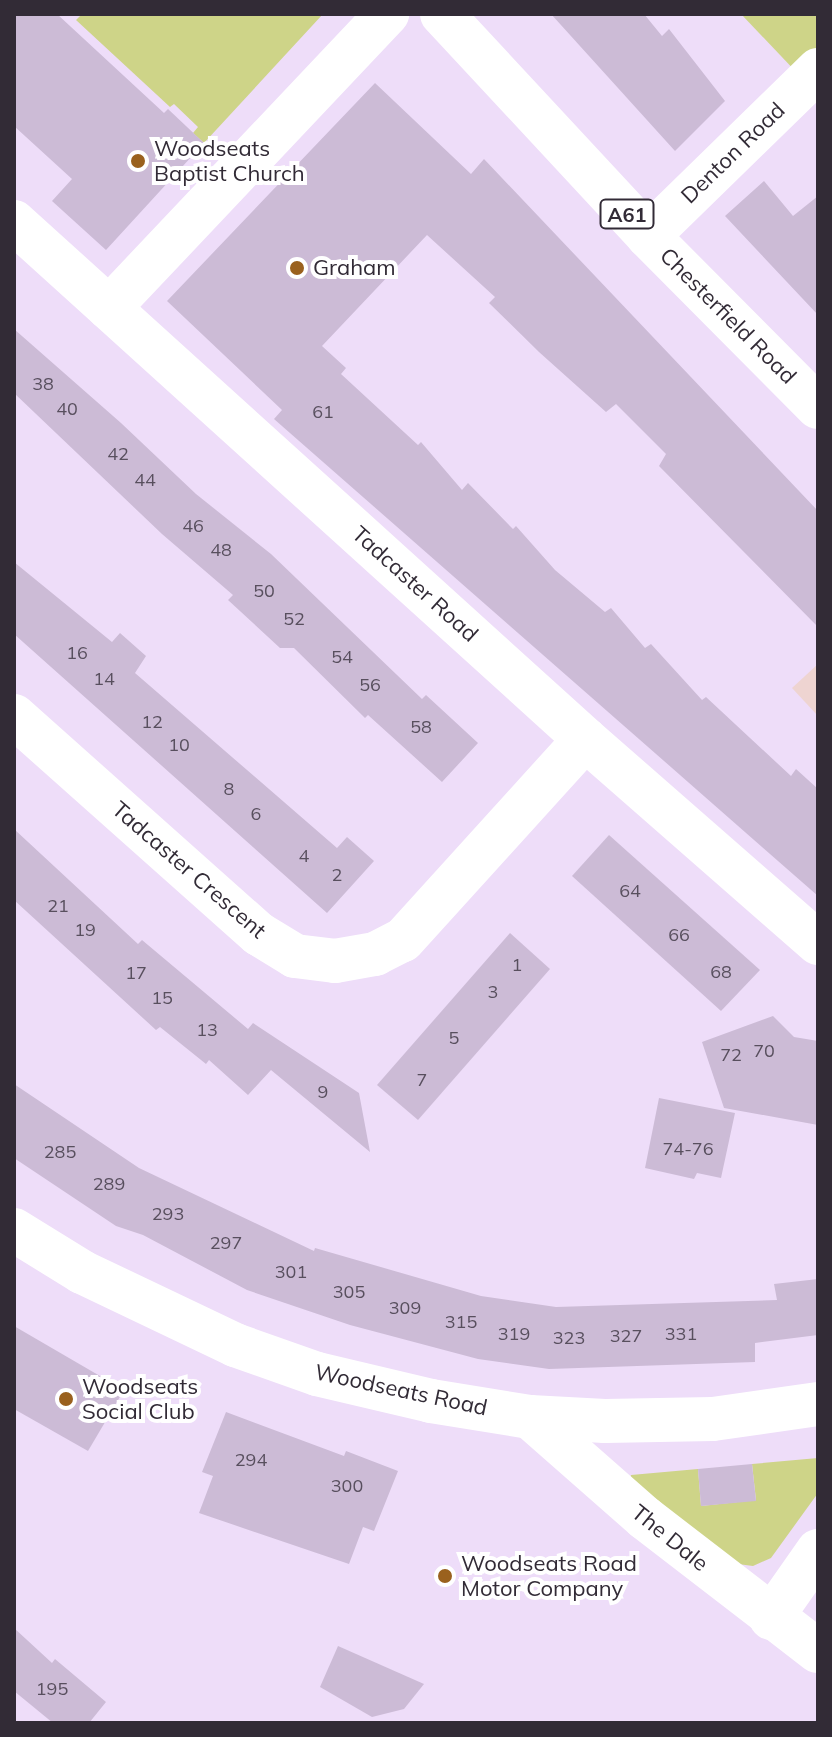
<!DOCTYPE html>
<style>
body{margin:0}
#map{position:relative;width:832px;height:1737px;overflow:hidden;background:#eeddf9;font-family:Mulish,sans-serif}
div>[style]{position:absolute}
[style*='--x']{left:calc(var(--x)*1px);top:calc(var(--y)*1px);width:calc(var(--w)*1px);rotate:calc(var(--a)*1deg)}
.commercial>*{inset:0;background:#eed4d1}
.green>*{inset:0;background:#ced488}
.building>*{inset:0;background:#ccbbd6}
.minor>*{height:44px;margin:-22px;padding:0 22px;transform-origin:22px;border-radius:22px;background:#fff}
.highway>*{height:44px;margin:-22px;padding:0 22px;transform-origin:22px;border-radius:22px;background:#fff}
.dots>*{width:22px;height:22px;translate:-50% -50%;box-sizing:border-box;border:4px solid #fff;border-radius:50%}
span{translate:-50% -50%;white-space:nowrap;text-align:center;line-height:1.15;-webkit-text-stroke:8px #fff;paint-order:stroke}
.number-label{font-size:18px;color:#584f5e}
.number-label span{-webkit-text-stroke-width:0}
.shield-label span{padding:2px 6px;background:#fff;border:2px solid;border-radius:6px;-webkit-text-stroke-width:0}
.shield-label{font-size:20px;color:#322b36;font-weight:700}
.poi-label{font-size:22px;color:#322b36}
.left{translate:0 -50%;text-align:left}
.street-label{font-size:22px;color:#322b36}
.frame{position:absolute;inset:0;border:16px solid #322b36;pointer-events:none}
</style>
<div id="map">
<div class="commercial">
<i style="clip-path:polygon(818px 664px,818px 716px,792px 688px)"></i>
</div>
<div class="green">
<i style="clip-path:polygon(82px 14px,323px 14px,204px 143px,193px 133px,198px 127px,174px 104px,170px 107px,76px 20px)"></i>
<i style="clip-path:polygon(741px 14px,818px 14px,818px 95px)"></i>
<i style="clip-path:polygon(818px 1458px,818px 1493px,771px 1558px,753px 1566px,738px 1564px,629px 1485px,631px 1475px,698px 1469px,701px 1506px,756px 1500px,752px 1464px)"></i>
</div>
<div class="building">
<i style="clip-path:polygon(14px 14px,57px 14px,164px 113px,168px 109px,204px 143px,106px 250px,52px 201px,72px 179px,14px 126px)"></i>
<i style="clip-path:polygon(551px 14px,644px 14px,662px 36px,669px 29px,725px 101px,675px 151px)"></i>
<i style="clip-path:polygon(375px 83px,471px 174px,484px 159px,818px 511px,818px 627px,659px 466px,666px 454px,616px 404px,606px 412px,539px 352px,489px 303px,495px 297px,427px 235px,322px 346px,346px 368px,341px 374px,418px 445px,421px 442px,462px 490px,468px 483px,513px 529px,516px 526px,555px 570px,605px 612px,611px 608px,645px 648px,651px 644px,702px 700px,706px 697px,791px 776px,796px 769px,818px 789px,818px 896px,274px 419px,282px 410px,167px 301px)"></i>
<i style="clip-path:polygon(764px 181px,793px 216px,818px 196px,818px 315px,725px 216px)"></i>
<i style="clip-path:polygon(14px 329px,121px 423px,196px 494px,271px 554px,422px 699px,426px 695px,478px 743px,442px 782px,368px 715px,365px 718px,294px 648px,280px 648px,228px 600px,233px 595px,162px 534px,14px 393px)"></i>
<i style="clip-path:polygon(14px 562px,112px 642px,120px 633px,146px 656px,135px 673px,337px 848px,347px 837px,374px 861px,327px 913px,14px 634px)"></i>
<i style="clip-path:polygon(14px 829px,138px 944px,142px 940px,248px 1029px,253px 1023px,359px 1093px,370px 1152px,271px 1070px,248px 1095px,209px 1060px,206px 1064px,160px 1027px,156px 1030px,14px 900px)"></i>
<i style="clip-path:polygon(609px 835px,760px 970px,721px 1011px,572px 876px)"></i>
<i style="clip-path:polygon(510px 933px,550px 969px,418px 1120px,377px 1085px)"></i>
<i style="clip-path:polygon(773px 1016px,794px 1037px,818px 1041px,818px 1125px,724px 1108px,702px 1042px)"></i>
<i style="clip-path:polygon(14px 1084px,139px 1168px,314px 1251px,315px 1248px,481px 1296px,556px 1307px,777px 1300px,774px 1284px,818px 1279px,818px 1335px,755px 1343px,755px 1362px,549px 1369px,478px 1359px,350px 1325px,247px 1290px,143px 1235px,116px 1226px,14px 1158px)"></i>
<i style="clip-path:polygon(659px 1098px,735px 1113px,721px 1178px,697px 1173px,694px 1179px,645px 1168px)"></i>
<i style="clip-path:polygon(14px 1326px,124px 1390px,88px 1451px,14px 1409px)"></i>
<i style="clip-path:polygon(226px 1412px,344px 1456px,346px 1451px,398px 1471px,374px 1531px,363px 1527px,349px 1564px,199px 1513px,213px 1476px,202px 1472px)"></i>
<i style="clip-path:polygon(752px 1464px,756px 1501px,701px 1506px,698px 1469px)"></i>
<i style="clip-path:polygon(14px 1628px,52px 1663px,55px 1659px,106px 1702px,89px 1723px,53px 1723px,14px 1691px)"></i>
<i style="clip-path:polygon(338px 1646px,424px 1684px,404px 1709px,372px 1717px,320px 1687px)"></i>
</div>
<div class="minor">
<i style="--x:14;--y:222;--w:770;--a:42.16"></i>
<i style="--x:585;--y:739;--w:310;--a:41.2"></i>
<i style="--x:648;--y:236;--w:238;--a:-44.3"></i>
<i style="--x:109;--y:308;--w:405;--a:-46.6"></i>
<i style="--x:14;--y:716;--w:328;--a:41.7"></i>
<i style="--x:259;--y:934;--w:42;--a:31.4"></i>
<i style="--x:295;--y:956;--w:40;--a:7.1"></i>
<i style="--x:335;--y:961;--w:41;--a:-9.9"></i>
<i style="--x:375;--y:954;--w:31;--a:-27"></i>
<i style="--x:403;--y:940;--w:271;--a:-47.8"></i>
<i style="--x:14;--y:1230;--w:80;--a:31.7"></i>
<i style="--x:82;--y:1272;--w:170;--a:25.5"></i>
<i style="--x:235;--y:1345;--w:87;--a:19.5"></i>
<i style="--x:317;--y:1374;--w:117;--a:13.3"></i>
<i style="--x:431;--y:1401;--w:100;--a:9.2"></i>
<i style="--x:530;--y:1417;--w:75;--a:3.1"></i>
<i style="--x:605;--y:1421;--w:108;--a:-1.1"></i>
<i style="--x:713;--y:1419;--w:106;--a:-8.1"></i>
<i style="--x:530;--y:1417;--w:153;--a:41.3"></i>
<i style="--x:645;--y:1518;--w:218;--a:37.6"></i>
<i style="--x:771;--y:1618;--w:82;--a:-55"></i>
</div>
<div class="highway">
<i style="--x:442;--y:14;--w:303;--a:47.1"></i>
<i style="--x:648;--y:236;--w:241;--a:45.2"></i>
</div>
<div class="dots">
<i style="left:138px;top:161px;background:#9a611e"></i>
<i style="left:297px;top:268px;background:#9a611e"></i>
<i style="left:66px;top:1399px;background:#9a611e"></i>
<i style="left:445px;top:1576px;background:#9a611e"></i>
</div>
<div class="number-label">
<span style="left:43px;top:384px">38</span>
<span style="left:67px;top:409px">40</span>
<span style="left:323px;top:412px">61</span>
<span style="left:118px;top:454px">42</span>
<span style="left:145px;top:480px">44</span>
<span style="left:193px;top:526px">46</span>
<span style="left:221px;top:550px">48</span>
<span style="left:264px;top:591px">50</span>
<span style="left:294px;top:619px">52</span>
<span style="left:77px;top:653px">16</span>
<span style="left:342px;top:657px">54</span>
<span style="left:104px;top:679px">14</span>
<span style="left:370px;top:685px">56</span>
<span style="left:152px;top:722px">12</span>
<span style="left:421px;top:727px">58</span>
<span style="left:179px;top:745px">10</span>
<span style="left:229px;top:789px">8</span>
<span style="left:256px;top:814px">6</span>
<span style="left:304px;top:856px">4</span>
<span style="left:337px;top:875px">2</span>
<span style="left:630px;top:891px">64</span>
<span style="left:58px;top:906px">21</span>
<span style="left:85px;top:930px">19</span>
<span style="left:679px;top:935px">66</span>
<span style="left:517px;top:965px">1</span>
<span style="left:721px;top:972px">68</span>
<span style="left:136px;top:973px">17</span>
<span style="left:493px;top:992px">3</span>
<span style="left:162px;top:998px">15</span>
<span style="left:207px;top:1030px">13</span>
<span style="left:454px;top:1038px">5</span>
<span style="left:764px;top:1051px">70</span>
<span style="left:731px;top:1055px">72</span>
<span style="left:422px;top:1080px">7</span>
<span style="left:323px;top:1092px">9</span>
<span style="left:688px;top:1149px">74-76</span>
<span style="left:60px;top:1152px">285</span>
<span style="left:109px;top:1184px">289</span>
<span style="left:168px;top:1214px">293</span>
<span style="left:226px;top:1243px">297</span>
<span style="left:291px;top:1272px">301</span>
<span style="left:349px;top:1292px">305</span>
<span style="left:405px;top:1308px">309</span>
<span style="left:461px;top:1322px">315</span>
<span style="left:514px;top:1334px">319</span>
<span style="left:681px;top:1334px">331</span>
<span style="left:626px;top:1336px">327</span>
<span style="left:569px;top:1338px">323</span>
<span style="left:251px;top:1460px">294</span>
<span style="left:347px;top:1486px">300</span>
<span style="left:52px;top:1689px">195</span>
</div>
<div class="shield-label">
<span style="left:627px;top:214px">A61</span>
</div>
<div class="poi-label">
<span class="left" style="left:154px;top:161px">Woodseats<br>Baptist Church</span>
<span class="left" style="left:313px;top:268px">Graham</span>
<span class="left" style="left:82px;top:1399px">Woodseats<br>Social Club</span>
<span class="left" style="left:461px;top:1576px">Woodseats Road<br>Motor Company</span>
</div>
<div class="street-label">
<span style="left:733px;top:153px;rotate:-44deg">Denton Road</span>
<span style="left:728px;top:316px;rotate:45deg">Chesterfield Road</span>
<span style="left:415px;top:584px;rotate:42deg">Tadcaster Road</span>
<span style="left:189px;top:870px;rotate:41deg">Tadcaster Crescent</span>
<span style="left:401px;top:1390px;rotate:12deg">Woodseats Road</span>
<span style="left:670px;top:1538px;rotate:39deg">The Dale</span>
</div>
<div class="frame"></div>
</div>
